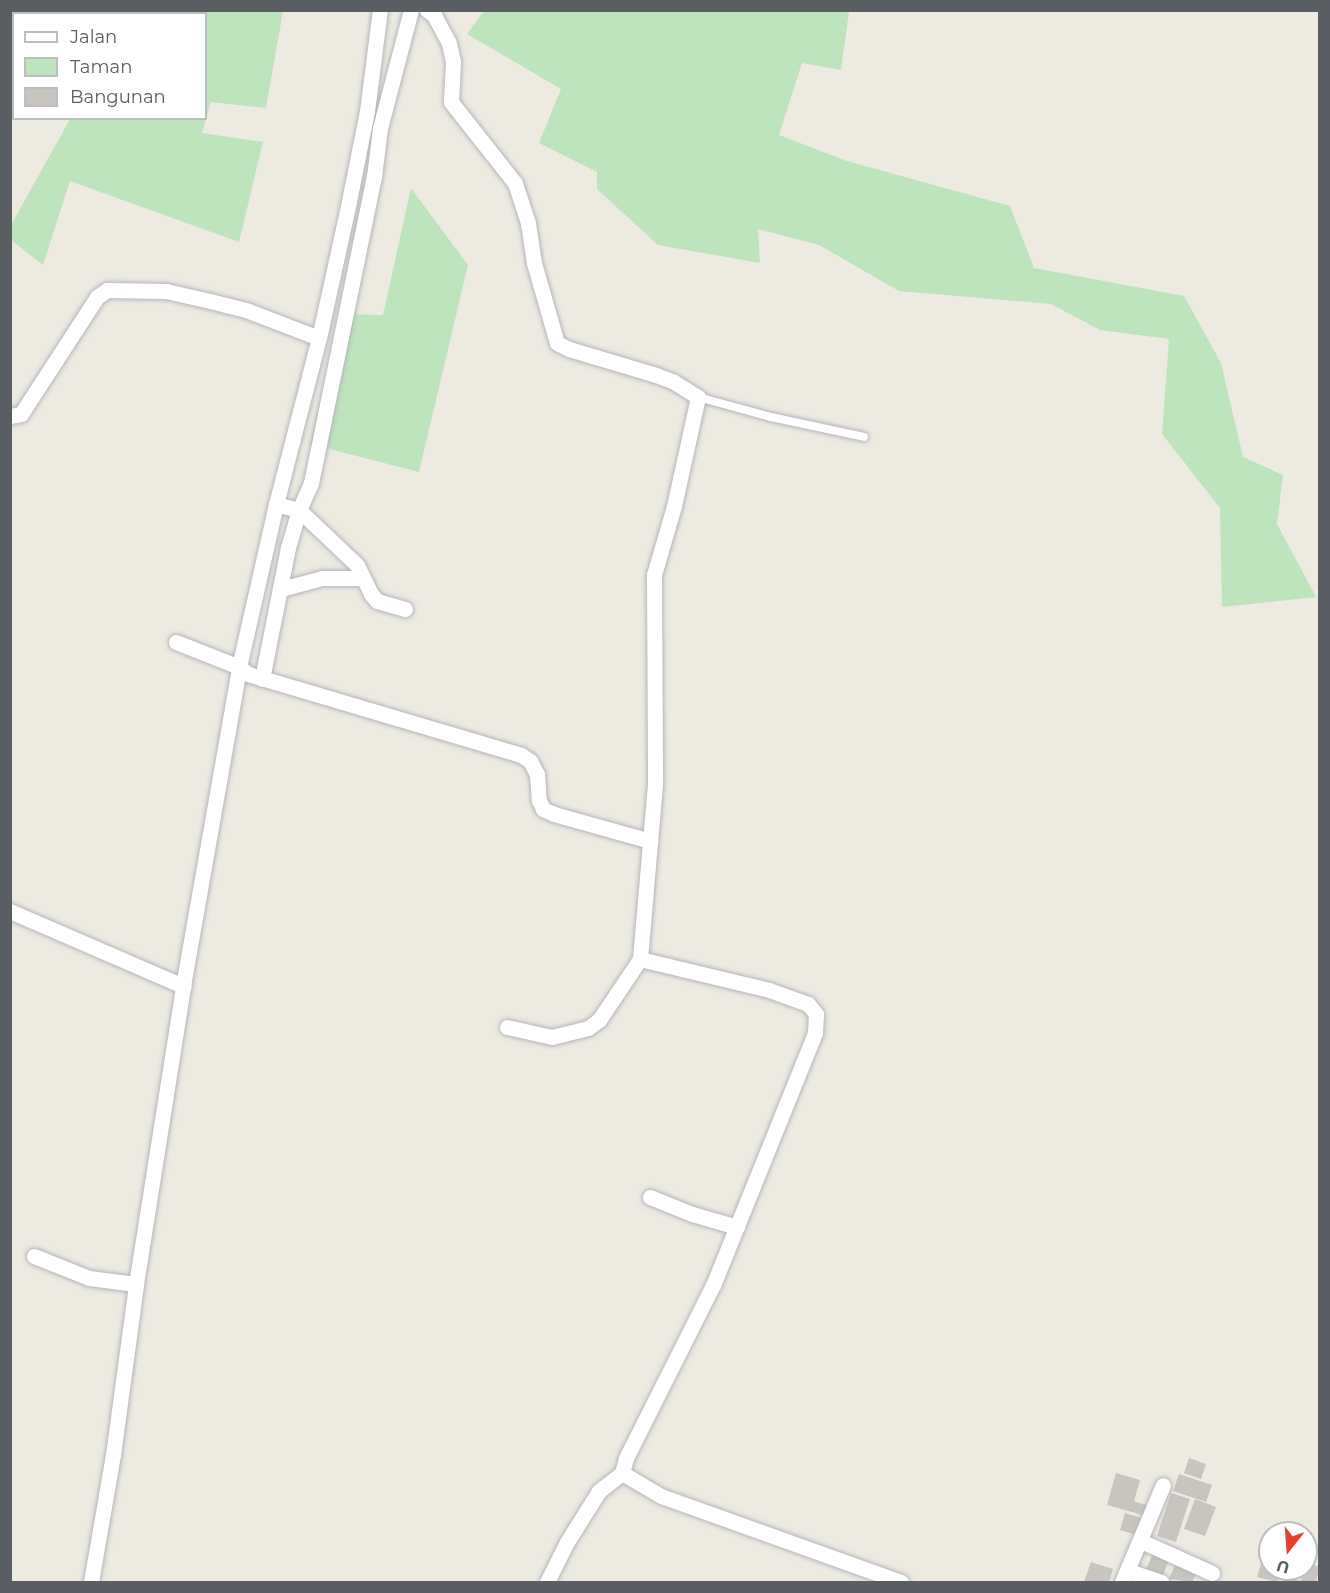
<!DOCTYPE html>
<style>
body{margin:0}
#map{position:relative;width:1330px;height:1593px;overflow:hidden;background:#edeae1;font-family:Montserrat,sans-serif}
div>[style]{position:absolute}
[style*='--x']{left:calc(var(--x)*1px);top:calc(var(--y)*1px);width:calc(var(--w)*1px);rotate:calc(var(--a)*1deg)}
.green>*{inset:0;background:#bee4be}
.building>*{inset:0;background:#c8c4bf}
.roads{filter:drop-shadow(0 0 2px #b4b7bc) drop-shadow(0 0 2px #b4b7bc)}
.lane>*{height:8px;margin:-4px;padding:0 4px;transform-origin:4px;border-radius:4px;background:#fff}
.street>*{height:15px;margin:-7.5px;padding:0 7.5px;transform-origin:7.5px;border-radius:7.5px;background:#fff}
span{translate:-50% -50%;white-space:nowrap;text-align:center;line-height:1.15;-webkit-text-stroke:5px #fff;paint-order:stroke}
.frame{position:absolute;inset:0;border:12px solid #5a5d62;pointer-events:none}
.legend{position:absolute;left:12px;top:12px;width:195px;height:108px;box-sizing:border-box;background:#fff;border:2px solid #bdbec0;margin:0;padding:8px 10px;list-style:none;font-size:18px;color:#5a5d62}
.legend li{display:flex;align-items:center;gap:12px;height:30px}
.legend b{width:30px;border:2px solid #bdbec0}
.north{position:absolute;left:1258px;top:1521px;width:60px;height:60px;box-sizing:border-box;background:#fff;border:2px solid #bdbec0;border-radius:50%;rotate:197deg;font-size:16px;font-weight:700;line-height:24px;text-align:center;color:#5a5d62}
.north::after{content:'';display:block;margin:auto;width:21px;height:27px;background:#e63f2e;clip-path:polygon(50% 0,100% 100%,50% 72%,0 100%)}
</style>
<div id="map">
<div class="green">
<i style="clip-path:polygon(79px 11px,283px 11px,266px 108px,211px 102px,202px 133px,263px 142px,239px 242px,70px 181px,43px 265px,11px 240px,11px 225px,70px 119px,206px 118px,206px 14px,79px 14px)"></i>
<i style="clip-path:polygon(484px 11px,849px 11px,841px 70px,802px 63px,779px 135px,847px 161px,1010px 206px,1034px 268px,1184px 296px,1221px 363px,1243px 457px,1283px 475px,1277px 524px,1316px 597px,1222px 607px,1220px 508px,1162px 434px,1169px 339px,1100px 330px,1051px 304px,899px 291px,819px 245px,758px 229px,760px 263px,658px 245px,597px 189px,597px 172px,539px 143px,561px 89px,467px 34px)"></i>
<i style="clip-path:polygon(411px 188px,468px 265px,419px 472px,310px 444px,342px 314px,383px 315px)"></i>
</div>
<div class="building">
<i style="clip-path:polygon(1189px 1458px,1206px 1464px,1201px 1479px,1184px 1473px)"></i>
<i style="clip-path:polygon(1116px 1473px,1140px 1480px,1134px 1501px,1149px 1506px,1146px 1516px,1107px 1505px)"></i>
<i style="clip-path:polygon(1179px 1474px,1212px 1485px,1206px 1502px,1173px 1491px)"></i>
<i style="clip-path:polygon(1171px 1493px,1190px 1499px,1176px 1542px,1157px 1536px)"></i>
<i style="clip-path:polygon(1195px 1499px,1216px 1507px,1205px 1536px,1184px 1529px)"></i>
<i style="clip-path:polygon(1125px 1513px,1145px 1519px,1140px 1536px,1120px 1530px)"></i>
<i style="clip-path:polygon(1153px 1553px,1169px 1559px,1161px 1581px,1144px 1575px)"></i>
<i style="clip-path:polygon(1262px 1560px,1270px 1563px,1270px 1569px,1281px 1569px,1277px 1582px,1257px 1577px)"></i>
<i style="clip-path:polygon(1091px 1562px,1113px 1569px,1109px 1582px,1084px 1582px)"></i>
<i style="clip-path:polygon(1306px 1562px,1320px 1567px,1316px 1582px,1284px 1582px,1287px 1576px,1300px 1581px,1306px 1569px)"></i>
<i style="clip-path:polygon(1175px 1565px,1196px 1574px,1192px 1582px,1169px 1579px)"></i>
</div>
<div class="roads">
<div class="lane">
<i style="--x:698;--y:397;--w:76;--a:15.3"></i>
<i style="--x:771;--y:417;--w:95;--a:12.1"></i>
</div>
<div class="street">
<i style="--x:427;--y:10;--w:9;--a:36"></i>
<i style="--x:434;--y:15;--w:32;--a:62"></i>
<i style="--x:449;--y:43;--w:19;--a:78"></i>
<i style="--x:453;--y:62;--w:40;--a:92.9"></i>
<i style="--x:451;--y:102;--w:103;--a:51.7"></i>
<i style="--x:515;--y:183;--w:42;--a:72"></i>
<i style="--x:528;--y:223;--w:40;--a:81.5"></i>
<i style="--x:534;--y:263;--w:83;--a:74"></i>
<i style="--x:557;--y:343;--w:13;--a:27"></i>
<i style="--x:569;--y:349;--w:91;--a:16.6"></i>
<i style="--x:656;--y:375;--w:19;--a:21"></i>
<i style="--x:674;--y:382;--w:28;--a:32"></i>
<i style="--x:698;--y:397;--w:112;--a:102.4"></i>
<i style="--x:674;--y:506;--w:72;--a:106.2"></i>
<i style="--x:654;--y:575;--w:209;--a:89.7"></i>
<i style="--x:655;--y:784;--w:176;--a:94.9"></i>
<i style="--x:640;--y:959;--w:133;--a:13.5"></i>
<i style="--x:769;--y:990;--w:41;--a:19.7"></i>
<i style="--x:808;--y:1004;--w:13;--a:51"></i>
<i style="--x:816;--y:1014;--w:19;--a:93"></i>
<i style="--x:815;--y:1033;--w:272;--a:112"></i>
<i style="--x:713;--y:1285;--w:194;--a:116.7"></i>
<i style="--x:626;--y:1458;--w:16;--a:105"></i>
<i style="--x:622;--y:1473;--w:45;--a:30.5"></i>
<i style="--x:661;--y:1496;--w:255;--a:19.7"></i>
<i style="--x:10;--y:416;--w:11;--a:-10"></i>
<i style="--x:21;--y:414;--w:140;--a:-57"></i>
<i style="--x:97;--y:297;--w:12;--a:-35"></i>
<i style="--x:107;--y:290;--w:59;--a:1"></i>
<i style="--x:166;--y:291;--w:45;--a:12.8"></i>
<i style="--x:210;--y:301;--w:37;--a:14"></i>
<i style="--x:246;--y:310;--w:78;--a:21"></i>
<i style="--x:276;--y:504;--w:24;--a:15"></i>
<i style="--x:299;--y:510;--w:80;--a:43.5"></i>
<i style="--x:357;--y:565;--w:32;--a:64"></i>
<i style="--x:371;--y:594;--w:9;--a:49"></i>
<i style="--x:377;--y:601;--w:29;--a:16"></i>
<i style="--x:281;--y:589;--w:42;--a:-15"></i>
<i style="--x:322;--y:578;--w:41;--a:0"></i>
<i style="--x:176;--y:642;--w:68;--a:21.6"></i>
<i style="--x:239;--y:667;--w:11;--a:38"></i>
<i style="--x:248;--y:674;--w:285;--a:16.5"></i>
<i style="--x:521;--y:755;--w:11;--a:34"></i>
<i style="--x:530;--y:761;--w:15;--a:62"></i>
<i style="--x:537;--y:774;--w:26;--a:86"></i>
<i style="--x:539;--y:800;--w:10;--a:66"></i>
<i style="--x:543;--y:809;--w:12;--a:24"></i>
<i style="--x:554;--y:814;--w:100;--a:15.7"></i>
<i style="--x:262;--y:679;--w:134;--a:-78.8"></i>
<i style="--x:288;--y:548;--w:40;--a:-74"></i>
<i style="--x:299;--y:510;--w:30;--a:-66"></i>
<i style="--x:311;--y:483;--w:312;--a:-78.4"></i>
<i style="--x:374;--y:177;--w:49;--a:-83"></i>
<i style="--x:380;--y:128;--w:122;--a:-75.3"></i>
<i style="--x:10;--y:911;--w:189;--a:23.4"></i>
<i style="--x:507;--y:1027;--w:46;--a:12.5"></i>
<i style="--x:552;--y:1037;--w:37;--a:-14"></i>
<i style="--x:588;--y:1028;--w:14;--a:-36"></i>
<i style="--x:599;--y:1020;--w:73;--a:-56.1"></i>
<i style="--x:650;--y:1197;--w:45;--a:22"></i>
<i style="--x:692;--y:1214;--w:47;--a:16.1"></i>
<i style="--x:34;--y:1256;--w:59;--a:21.8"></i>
<i style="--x:89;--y:1278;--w:47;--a:7.3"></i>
<i style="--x:1141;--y:1541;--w:78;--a:24.3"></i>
<i style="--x:1128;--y:1571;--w:35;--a:18"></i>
<i style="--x:91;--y:1582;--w:129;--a:-80.2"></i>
<i style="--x:113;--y:1455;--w:173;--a:-82.3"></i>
<i style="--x:136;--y:1284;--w:302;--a:-81"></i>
<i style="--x:183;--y:986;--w:324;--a:-80"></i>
<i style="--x:239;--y:667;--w:167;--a:-77.2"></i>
<i style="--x:276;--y:504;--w:171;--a:-75.5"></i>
<i style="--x:319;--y:338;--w:140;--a:-77.6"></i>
<i style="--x:349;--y:201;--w:92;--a:-78.7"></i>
<i style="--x:367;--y:111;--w:102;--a:-82.7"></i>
<i style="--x:547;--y:1582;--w:45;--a:-63.4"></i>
<i style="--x:567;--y:1542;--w:60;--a:-57.9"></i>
<i style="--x:599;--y:1491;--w:29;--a:-38"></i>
<i style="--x:1122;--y:1582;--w:105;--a:-67.1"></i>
</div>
</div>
<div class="frame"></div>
<ul class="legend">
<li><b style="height:8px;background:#fff"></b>Jalan</li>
<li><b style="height:16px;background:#bee4be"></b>Taman</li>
<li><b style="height:16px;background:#c8c4bf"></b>Bangunan</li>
</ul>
<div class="north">U</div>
</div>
